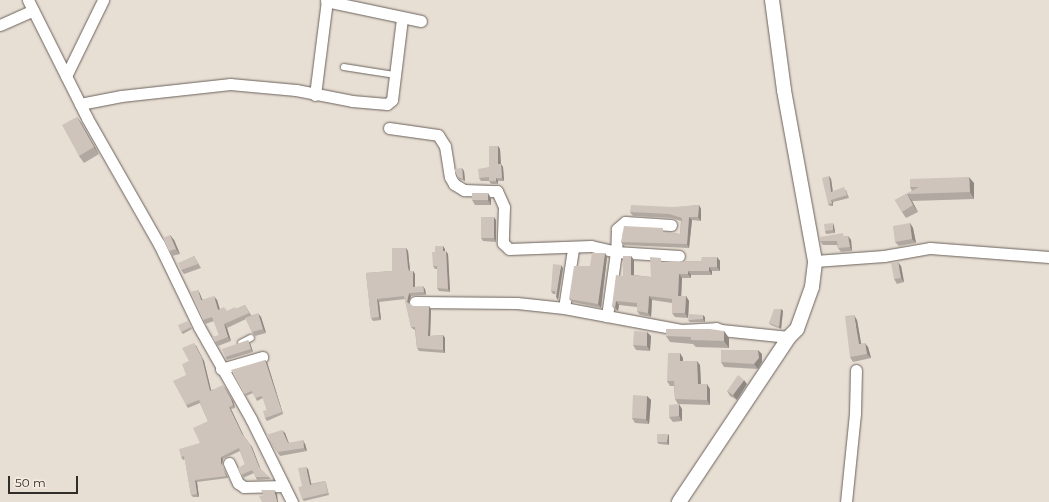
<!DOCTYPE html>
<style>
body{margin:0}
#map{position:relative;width:1049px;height:502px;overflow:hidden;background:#e7ded4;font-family:Montserrat,sans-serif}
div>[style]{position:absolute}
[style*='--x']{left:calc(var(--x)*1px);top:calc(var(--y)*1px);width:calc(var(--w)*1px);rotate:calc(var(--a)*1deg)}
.roads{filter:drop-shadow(0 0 1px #6b625a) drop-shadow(0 0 1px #6b625a)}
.service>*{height:5.5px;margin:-2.75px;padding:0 2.75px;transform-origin:2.75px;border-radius:2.75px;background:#fff}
.minor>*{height:11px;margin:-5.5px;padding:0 5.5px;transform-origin:5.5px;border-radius:5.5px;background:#fff}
.tertiary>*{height:14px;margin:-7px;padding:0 7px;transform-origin:7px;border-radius:7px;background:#fff}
.wall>*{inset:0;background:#b1a9a1}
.shaded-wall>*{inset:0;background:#908983}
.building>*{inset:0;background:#cec4bb}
span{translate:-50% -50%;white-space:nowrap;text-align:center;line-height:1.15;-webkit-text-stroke:3px #f5ebe1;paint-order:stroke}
.scale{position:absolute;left:8px;top:476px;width:70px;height:18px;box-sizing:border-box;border:2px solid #312e2a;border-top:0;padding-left:5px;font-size:12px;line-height:14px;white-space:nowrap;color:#312e2a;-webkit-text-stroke:3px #f5ebe1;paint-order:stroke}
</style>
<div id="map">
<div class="roads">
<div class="service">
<i style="--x:344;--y:67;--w:52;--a:8.9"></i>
<i style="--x:241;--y:343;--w:11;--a:-27"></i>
</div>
<div class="minor">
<i style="--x:28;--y:0;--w:132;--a:63.4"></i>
<i style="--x:87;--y:118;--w:145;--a:60.3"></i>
<i style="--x:159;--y:244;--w:92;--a:64.3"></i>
<i style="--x:199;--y:327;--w:106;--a:60.5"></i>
<i style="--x:251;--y:419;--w:93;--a:63.7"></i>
<i style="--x:326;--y:1;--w:97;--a:11.9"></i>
<i style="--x:0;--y:25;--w:36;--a:-24"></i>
<i style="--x:66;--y:76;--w:85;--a:-64"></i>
<i style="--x:315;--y:95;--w:96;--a:-82.8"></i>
<i style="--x:80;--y:104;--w:42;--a:-11"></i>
<i style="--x:121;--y:96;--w:110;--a:-6.3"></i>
<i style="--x:230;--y:84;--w:66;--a:5.2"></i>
<i style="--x:296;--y:90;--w:57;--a:11.1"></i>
<i style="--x:352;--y:101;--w:35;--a:5"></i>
<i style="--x:387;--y:104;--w:6;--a:-39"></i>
<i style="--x:392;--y:100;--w:83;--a:-83"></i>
<i style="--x:389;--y:128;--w:49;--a:8.1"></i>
<i style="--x:438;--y:135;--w:13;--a:58"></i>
<i style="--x:445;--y:146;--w:31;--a:81"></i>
<i style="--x:450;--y:177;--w:8;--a:60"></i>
<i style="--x:454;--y:184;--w:12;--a:31"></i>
<i style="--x:464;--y:190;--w:33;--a:2"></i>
<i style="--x:497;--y:191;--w:17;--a:66"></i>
<i style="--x:504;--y:207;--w:36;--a:92"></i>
<i style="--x:503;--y:243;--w:8;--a:45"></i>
<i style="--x:509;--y:249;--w:82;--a:-2.1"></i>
<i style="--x:591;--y:246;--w:26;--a:13"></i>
<i style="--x:616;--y:252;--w:65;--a:98"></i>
<i style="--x:671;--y:225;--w:46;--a:-176.3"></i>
<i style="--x:625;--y:222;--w:11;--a:139"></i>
<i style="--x:617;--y:229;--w:23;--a:92"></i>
<i style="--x:616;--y:252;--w:63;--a:3.6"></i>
<i style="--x:815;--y:261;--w:69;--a:-4.1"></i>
<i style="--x:884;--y:256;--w:47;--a:-9.9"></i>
<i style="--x:930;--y:248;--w:119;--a:4.3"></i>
<i style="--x:415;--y:302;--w:102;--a:0.6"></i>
<i style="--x:517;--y:303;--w:47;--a:6.1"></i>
<i style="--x:564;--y:308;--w:119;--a:10.6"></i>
<i style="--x:681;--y:330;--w:35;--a:-3"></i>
<i style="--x:716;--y:328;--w:5;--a:22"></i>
<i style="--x:721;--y:330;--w:68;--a:5.9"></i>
<i style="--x:564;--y:308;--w:60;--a:-81.3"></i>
<i style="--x:221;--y:369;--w:43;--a:-16.3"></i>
<i style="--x:229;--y:463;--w:22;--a:66"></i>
<i style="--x:238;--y:483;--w:7;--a:34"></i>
<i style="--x:244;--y:487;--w:40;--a:-1.4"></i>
<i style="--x:846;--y:502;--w:89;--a:-84.2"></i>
<i style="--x:855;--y:413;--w:43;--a:-88.7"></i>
</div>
<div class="tertiary">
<i style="--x:679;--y:502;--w:198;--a:-56.3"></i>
<i style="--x:789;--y:337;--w:11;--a:-45"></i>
<i style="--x:797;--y:329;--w:45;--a:-70.3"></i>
<i style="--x:812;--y:287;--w:26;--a:-83"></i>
<i style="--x:815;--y:261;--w:174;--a:-100.3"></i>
<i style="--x:784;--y:90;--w:91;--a:-97.6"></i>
</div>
</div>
<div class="wall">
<i style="clip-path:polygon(77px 117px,82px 124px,99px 154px,84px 163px,79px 156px)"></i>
<i style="clip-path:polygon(498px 146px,500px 149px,501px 164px,503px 167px,504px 181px,498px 181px,498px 184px,491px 184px,489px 181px,481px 181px,479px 178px,489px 167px)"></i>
<i style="clip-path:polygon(464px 171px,465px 181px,459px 179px,458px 177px)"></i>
<i style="clip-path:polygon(829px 176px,831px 179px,833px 192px,846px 190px,849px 198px,833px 202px,833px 206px,830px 206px,828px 204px)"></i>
<i style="clip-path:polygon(974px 183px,974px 199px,912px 201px,918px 212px,906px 218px,902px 212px,895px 200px,912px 191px,910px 187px)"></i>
<i style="clip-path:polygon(491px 198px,491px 205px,475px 205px,472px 200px)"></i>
<i style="clip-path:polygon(699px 205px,701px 209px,701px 221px,692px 220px,689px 248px,623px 245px,621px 242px,666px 232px,680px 234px,681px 221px,671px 218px,633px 216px,630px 212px)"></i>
<i style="clip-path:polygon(496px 220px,496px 242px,483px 241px,481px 238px)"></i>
<i style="clip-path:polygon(910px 223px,913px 228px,916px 243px,899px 246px,895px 242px)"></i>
<i style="clip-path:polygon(834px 226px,835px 233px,826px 234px,825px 231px)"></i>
<i style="clip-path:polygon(170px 235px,174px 240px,180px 254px,172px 256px,169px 251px)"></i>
<i style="clip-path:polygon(848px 236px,851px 240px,852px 251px,841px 252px,838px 248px,837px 245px,823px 245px,820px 241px)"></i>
<i style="clip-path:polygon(406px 248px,408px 251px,410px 271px,413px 271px,415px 274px,415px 287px,425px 289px,426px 295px,411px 296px,409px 304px,413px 306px,429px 306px,431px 309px,430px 336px,443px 335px,445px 338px,445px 353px,419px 351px,417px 348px,415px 330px,413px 329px,411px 327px,405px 299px,379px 302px,381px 320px,373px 321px,371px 318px,366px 273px,392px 271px)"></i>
<i style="clip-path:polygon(445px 249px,445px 251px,448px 254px,450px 292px,439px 291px,437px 288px,437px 269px,435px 269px,433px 266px,435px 252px)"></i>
<i style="clip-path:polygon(605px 253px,607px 257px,601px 308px,572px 302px,569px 299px,590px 266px)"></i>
<i style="clip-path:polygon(194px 256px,201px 268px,184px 274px,181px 270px)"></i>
<i style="clip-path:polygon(631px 256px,634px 260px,634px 275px,651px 277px,663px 262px,701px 261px,717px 257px,720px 261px,720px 271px,712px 271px,712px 275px,691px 275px,691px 278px,682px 278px,681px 296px,686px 296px,689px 301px,688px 318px,675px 317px,672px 313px,672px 303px,652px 300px,651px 317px,640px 315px,637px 311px,637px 307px,619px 305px,618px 311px,615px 310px,612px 306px,623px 276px)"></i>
<i style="clip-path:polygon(901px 266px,904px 282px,897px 284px,894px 279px)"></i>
<i style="clip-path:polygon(563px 268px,558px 300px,556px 294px,553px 294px,551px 291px)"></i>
<i style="clip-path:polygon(198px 290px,200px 294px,202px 299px,217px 300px,220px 309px,227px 311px,236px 309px,245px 305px,251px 315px,261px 317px,266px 333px,255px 336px,252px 332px,246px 319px,227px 328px,231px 341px,218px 346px,215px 342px,219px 335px,214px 321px,205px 324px,203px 320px)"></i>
<i style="clip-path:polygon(781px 309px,783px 311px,781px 329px,771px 325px,769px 323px)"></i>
<i style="clip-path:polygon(705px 317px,705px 322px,690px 322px,688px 320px)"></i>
<i style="clip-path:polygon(857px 320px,861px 343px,868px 347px,871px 358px,853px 362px,850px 357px)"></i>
<i style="clip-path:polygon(189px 323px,192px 329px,183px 334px,181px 332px)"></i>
<i style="clip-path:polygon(724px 331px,729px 338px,729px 348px,696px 347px,693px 344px,670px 342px,666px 336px)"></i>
<i style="clip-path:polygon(651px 336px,650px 351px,636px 350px,633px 345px)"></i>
<i style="clip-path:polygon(250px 343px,253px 352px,227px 360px,225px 357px)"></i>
<i style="clip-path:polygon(196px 345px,204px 361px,211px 390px,225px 387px,233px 401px,235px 408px,231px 409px,244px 436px,252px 447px,260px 469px,269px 477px,271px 479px,257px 480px,254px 473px,243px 478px,241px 475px,245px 464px,240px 451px,223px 459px,222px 466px,228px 478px,197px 482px,199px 497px,193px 497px,191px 495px,185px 459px,183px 460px,181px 457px,200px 443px,208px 421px,200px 403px,188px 408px,186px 405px,186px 375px)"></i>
<i style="clip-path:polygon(762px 354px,762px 362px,758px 369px,724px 367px,721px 362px)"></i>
<i style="clip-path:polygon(683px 358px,683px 361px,700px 365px,701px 384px,710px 389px,710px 405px,678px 404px,675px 399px,674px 386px,670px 386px,667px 381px)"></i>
<i style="clip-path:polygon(265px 360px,267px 362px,283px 414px,267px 421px,265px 418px,267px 410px,263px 398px,257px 401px,253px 393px,246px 396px,244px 394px)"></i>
<i style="clip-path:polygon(747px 384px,737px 400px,730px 396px,727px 391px)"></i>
<i style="clip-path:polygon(647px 396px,651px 400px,649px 424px,635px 423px,632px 418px)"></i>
<i style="clip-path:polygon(682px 409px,682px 421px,673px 422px,669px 417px)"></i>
<i style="clip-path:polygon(285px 433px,289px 443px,305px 444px,307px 451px,280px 456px,266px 435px)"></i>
<i style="clip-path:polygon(668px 434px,669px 436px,669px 445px,659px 444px,657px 442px)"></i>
<i style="clip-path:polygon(308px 469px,311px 484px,325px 481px,326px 483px,329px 495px,304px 501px,302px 499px,302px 486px)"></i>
</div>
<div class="shaded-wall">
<i style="clip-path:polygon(77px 117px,82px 124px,99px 154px,94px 147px)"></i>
<i style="clip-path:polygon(498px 146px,500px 149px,501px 167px,498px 164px)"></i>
<i style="clip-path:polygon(501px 164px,503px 167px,504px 181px,502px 178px)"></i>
<i style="clip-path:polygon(462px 168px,464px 171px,465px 181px,463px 179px)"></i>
<i style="clip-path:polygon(829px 176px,831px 179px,833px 194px,831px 192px)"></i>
<i style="clip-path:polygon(969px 177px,974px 183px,974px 199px,970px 192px)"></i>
<i style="clip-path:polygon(496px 178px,498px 181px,498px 184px,496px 181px)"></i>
<i style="clip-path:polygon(488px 193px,491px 198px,491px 205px,488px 200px)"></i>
<i style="clip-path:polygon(907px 194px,912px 201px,918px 212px,913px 205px)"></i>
<i style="clip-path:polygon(831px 200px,833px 202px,833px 206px)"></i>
<i style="clip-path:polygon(699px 205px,701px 209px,701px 221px,698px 217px)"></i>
<i style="clip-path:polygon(494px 217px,496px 220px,496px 242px,494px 238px)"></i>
<i style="clip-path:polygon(689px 217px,692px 220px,689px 248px,687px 244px)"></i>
<i style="clip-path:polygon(833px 223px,834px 226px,835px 233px,833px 230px)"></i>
<i style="clip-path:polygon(910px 223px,913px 228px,916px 243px,912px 239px)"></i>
<i style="clip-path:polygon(170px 235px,174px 240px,180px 254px,176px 249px)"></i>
<i style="clip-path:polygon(848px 236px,851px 240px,852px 251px,850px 247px)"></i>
<i style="clip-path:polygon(443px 246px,445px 249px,445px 254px,443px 251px)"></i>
<i style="clip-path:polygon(406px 248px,408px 251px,410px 271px,411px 274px,408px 268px)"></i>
<i style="clip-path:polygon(446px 251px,448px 254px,450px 292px,448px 289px)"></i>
<i style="clip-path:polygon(605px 253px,607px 257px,601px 308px,598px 304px)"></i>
<i style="clip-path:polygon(631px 256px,634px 260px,634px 279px,631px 275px)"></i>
<i style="clip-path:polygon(717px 257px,720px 261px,720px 271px,717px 267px)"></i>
<i style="clip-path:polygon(898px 262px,901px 266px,904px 282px,901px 278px)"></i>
<i style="clip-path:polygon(561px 265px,563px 268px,558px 300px,556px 297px)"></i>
<i style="clip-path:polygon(709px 267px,712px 271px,712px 275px,709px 271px)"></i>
<i style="clip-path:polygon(413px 271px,415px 274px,415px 290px,413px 287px)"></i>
<i style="clip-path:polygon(688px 271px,691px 275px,691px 278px,688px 274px)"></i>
<i style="clip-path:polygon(679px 274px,682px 278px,681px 300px,678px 296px)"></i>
<i style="clip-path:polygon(423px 286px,425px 289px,426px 295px,424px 292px)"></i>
<i style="clip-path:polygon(198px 290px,200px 294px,204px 304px,201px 300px)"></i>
<i style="clip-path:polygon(409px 293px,411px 296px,409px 305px,407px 302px)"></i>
<i style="clip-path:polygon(214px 296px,217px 300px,221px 314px,218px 310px)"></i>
<i style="clip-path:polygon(649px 296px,652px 300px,651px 317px,648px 313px)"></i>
<i style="clip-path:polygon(686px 296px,689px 301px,688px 318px,685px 313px)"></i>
<i style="clip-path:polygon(377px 299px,379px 302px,381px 320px,379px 317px)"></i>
<i style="clip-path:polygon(616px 301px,619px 305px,618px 311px,615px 307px)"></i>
<i style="clip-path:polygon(429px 306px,431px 309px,430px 339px,428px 336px)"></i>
<i style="clip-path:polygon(781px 309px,783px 311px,781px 329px,779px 327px)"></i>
<i style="clip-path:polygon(258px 313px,261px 317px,266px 333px,263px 329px)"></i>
<i style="clip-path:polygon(703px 315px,705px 317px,705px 322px,703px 319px)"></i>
<i style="clip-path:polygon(854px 315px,857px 320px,862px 349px,859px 344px)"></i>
<i style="clip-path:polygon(224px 324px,227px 328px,231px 341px,228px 337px)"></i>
<i style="clip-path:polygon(724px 331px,729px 338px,729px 348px,724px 341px)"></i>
<i style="clip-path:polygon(647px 332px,651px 336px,650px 351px,647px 346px)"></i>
<i style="clip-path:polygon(443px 335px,445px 338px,445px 353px,443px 350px)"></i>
<i style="clip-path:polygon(248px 340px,250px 343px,253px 352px,251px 349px)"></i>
<i style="clip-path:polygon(194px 343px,204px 361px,212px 394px,210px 391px)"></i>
<i style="clip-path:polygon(865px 343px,868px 347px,871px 358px,867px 354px)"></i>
<i style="clip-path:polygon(758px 350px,762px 354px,762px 362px,758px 369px,754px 364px)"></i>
<i style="clip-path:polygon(680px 353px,683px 358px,683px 366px,680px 361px)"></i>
<i style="clip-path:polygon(265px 360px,267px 362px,283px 414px,282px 412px)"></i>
<i style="clip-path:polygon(697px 361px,700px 365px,701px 388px,698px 384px)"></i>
<i style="clip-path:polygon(744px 380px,747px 384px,737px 400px,733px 395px)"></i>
<i style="clip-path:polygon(707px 384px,710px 389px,710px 405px,707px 400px)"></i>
<i style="clip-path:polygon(223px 385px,233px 401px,235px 408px,233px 405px)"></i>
<i style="clip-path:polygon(647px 396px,651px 400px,649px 424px,646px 419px)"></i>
<i style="clip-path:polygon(679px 404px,682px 409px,682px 421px,679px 416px)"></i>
<i style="clip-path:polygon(229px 407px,231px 409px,244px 437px,242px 434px)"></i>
<i style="clip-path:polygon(282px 430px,285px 433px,290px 447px,288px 443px)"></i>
<i style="clip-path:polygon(668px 434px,669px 436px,669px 445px,667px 442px)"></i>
<i style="clip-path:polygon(303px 440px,305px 444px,307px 451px,304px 448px)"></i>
<i style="clip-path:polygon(250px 444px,252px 447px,261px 470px,259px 467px)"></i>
<i style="clip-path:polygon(221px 457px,223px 459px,222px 466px,228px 478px,226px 476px,221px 463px)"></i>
<i style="clip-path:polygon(306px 467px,308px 469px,312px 487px,310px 485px)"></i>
<i style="clip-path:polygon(195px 480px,197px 482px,199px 497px,197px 494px)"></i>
<i style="clip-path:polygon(274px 490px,277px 493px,278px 502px,277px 502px)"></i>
</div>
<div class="building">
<i style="clip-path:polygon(77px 117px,94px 147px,79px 156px,62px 125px)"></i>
<i style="clip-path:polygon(489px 146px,498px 146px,498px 164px,501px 164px,502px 178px,496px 178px,496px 181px,489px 181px,489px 177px,479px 178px,478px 169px,489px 167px)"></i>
<i style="clip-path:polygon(462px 168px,463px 179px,458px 177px,454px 169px)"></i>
<i style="clip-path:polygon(829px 176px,831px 192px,844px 187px,847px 195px,831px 200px,832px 203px,828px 204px,822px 178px)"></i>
<i style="clip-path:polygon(969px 177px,970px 192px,907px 194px,913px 205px,902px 212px,895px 200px,919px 187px,910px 187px,910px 179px)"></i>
<i style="clip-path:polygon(472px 193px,488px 193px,488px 200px,472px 200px)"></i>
<i style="clip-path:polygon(631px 205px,673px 207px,699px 205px,698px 217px,689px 217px,687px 244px,621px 242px,624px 226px,663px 228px,663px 232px,680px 234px,682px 218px,669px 214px,630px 212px)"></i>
<i style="clip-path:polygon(481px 217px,494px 217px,494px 238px,481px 238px)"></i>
<i style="clip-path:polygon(833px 223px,833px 230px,825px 231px,824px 224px)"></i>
<i style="clip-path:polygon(910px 223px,912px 239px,895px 242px,893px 226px)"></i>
<i style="clip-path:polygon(843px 233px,844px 237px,848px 236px,850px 247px,838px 248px,837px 241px,820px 241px,820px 237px)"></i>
<i style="clip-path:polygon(170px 235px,176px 249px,169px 251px,163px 238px)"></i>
<i style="clip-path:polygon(435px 246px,443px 246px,443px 251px,446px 251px,448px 289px,437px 288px,437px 266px,433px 266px,432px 252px,435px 252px)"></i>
<i style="clip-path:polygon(392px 248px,406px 248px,408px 268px,409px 271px,413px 271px,413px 287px,423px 286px,424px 292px,409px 293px,407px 302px,413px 306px,429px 306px,428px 336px,443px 335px,443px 350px,417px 348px,415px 327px,411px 327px,404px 296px,377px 299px,379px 317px,371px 318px,366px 273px,392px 271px)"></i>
<i style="clip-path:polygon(592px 253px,605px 253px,598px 304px,569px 299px,574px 266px,590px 266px)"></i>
<i style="clip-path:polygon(194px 256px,198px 264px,181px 270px,178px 263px)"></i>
<i style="clip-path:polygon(623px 256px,631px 256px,631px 275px,651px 277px,650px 257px,661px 258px,661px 262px,701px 261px,702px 257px,717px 257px,717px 267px,709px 267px,709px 271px,688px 271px,688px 274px,679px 274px,678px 296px,686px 296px,685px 313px,672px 313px,672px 299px,649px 296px,648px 313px,637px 311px,637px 303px,616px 301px,615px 307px,612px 306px,616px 275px,623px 276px)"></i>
<i style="clip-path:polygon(898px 262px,901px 278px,894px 279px,891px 263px)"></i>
<i style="clip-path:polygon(553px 264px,561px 265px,556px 297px,555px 291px,551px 291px)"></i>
<i style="clip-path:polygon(198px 290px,201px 300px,214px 296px,218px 310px,224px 307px,227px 311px,235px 307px,236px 309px,245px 305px,249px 313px,224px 324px,228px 337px,215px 342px,212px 337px,219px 335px,212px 317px,203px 320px,190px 292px)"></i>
<i style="clip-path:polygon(774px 309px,781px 309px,779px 327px,769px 323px)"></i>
<i style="clip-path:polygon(258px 313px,263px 329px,252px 332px,245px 318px)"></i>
<i style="clip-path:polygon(689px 314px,703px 315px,703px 319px,688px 320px)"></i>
<i style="clip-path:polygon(854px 315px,859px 344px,865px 343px,867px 354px,850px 357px,845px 316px)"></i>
<i style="clip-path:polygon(188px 321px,191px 327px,181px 332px,178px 325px)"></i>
<i style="clip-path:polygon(666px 329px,710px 329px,724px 331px,724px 341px,691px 340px,691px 337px,666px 336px)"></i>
<i style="clip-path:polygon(634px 331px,647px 332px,647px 346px,633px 345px)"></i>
<i style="clip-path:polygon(248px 340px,251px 349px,225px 357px,222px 349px)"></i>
<i style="clip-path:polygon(194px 343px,202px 358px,210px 391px,223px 385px,231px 399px,233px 405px,229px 407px,242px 434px,250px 444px,259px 467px,269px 477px,256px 477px,252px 470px,241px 475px,238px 468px,245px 464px,239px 448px,221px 457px,221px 463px,226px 476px,195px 480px,197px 494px,191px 495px,184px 456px,181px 457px,179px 449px,200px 443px,193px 428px,208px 421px,199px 400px,186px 405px,173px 381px,186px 375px,182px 364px,189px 361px,182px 348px)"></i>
<i style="clip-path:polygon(721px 350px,758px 350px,759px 358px,754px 364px,721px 362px)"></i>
<i style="clip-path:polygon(668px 353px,680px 353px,680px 361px,697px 361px,698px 384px,707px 384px,707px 400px,675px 399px,674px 381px,667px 381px)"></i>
<i style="clip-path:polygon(265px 360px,282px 412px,265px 418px,263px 411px,267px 410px,262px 396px,255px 398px,252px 391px,244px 394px,231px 370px)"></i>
<i style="clip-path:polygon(738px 375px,744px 380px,733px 395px,727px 391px)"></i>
<i style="clip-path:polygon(633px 395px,647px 396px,646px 419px,632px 418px)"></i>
<i style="clip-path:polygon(679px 404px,679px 416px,669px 417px,669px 405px)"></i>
<i style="clip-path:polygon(282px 430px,288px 443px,303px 440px,304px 448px,278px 452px,266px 435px)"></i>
<i style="clip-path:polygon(657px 434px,668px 434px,667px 442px,657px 442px)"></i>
<i style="clip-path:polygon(306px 467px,310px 485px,325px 481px,328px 493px,302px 499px,298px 487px,302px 486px,298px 468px)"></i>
<i style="clip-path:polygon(261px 490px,274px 490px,277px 502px,262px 502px,259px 496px,264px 495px)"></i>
</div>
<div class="scale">50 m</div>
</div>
